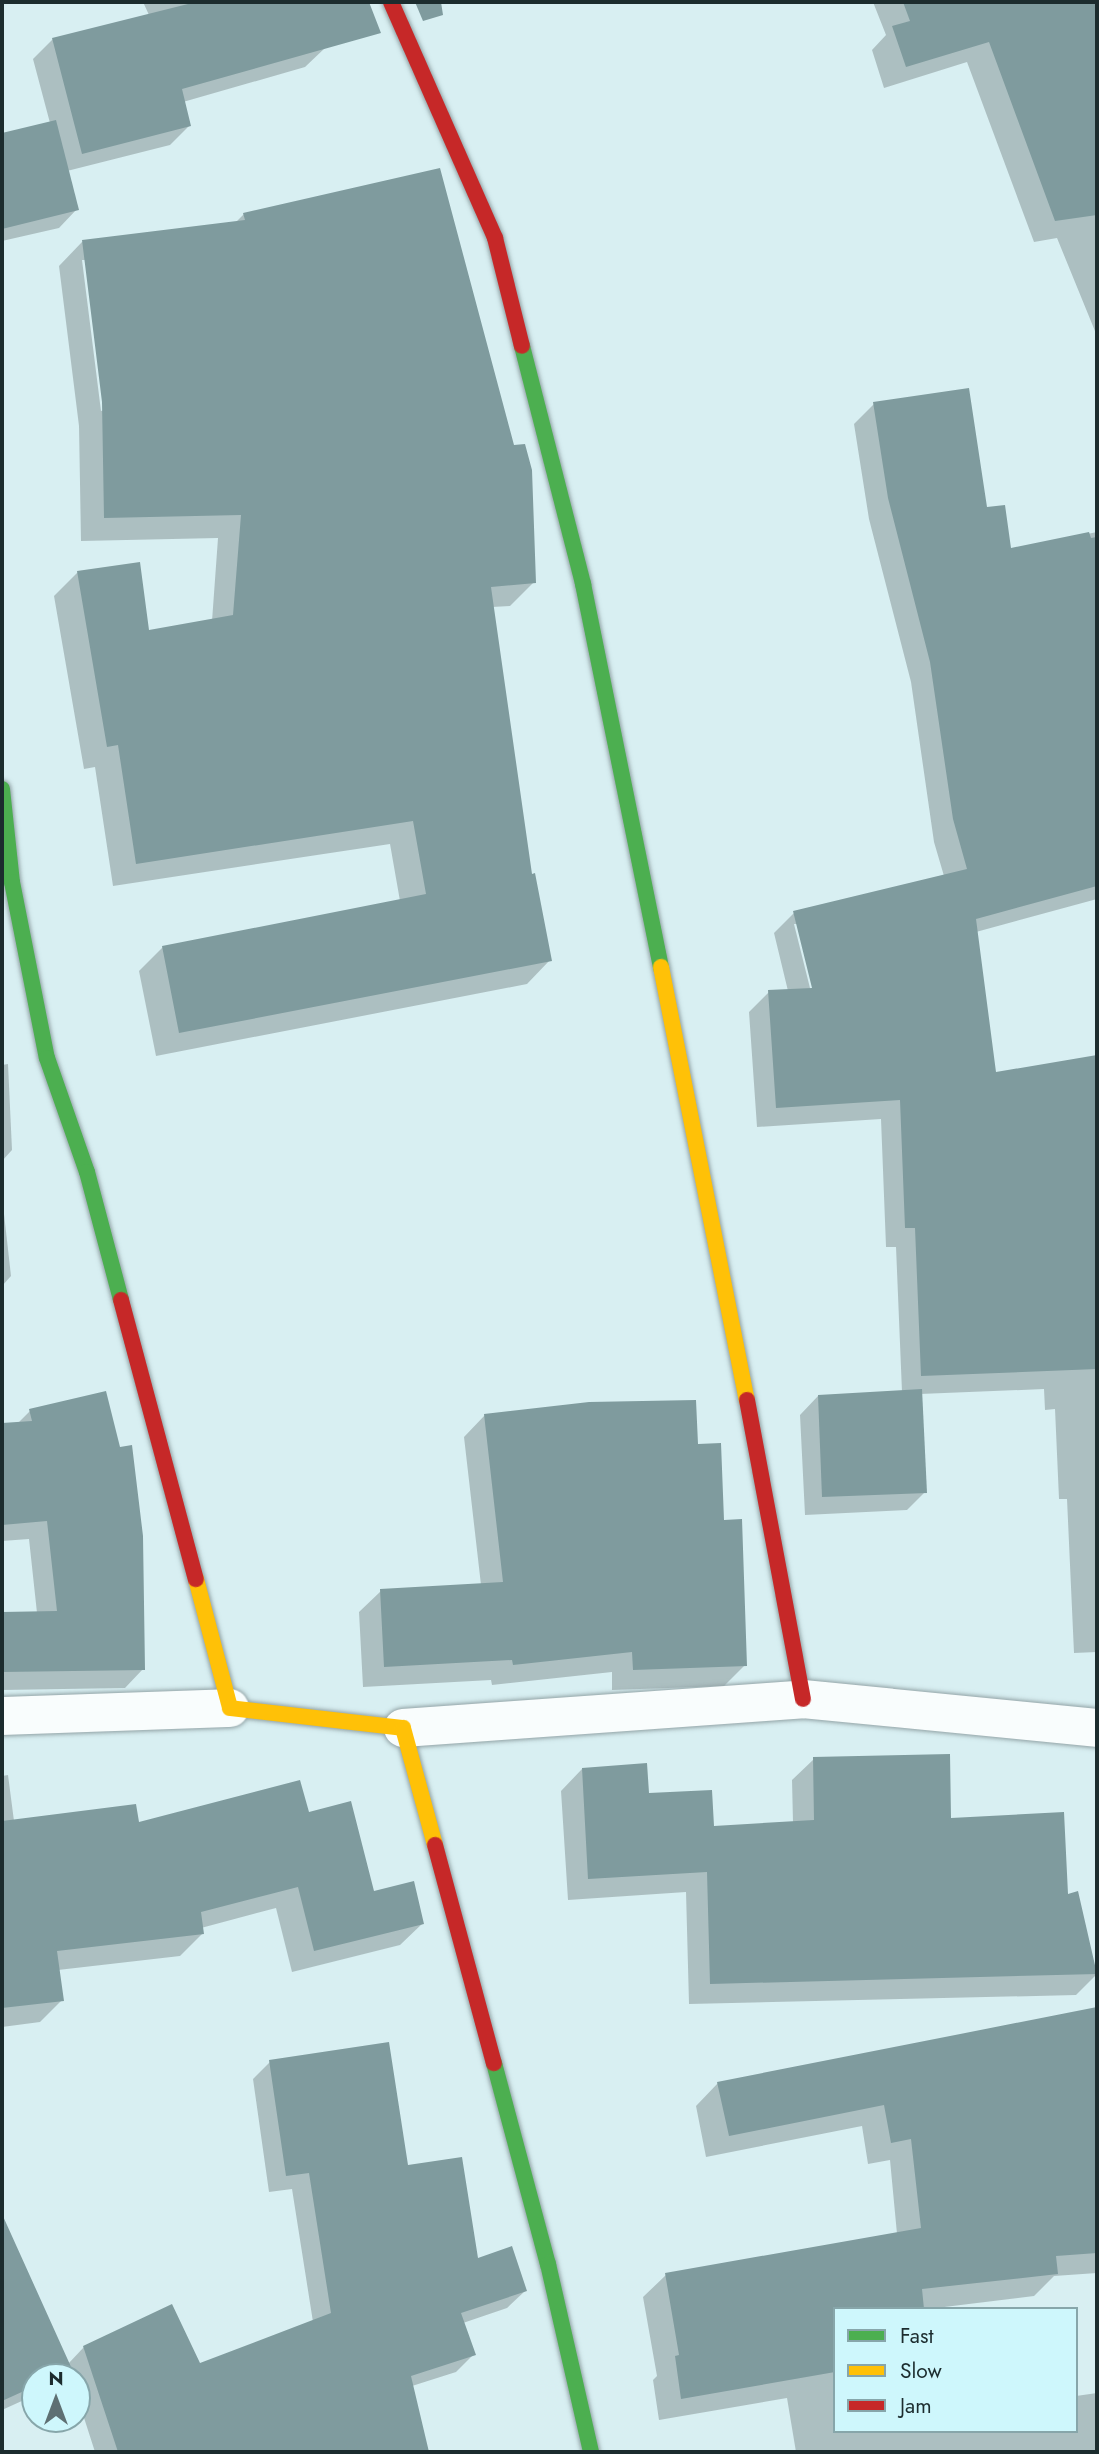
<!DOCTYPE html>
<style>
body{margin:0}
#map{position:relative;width:1099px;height:2454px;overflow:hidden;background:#d8eff2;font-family:Jost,sans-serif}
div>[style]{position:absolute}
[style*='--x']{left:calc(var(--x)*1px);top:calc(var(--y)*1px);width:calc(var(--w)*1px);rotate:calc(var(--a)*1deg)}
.shadow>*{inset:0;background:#0003}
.building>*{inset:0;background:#7f9b9e}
.roads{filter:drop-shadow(0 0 2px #93a4a7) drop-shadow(0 0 2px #93a4a7)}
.street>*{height:38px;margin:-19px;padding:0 19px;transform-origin:19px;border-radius:19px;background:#f9fdfd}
.fast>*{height:16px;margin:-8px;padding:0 8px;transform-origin:8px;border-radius:8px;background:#4caf50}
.slow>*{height:16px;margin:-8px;padding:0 8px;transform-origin:8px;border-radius:8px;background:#ffc107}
.jam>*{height:16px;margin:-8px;padding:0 8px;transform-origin:8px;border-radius:8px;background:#c62828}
span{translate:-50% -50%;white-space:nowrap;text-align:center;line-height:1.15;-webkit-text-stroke:7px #cef7fc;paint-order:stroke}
.frame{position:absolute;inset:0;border:4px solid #1c2c2e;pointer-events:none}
.legend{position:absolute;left:833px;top:2307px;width:245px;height:126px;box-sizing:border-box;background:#cef7fc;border:2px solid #87a6aa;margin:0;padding:9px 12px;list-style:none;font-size:21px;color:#1c2c2e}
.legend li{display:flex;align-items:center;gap:14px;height:35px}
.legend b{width:35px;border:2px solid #87a6aa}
.north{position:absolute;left:21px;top:2363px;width:70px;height:70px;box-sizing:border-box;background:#cef7fc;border:2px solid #87a6aa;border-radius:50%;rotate:0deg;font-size:19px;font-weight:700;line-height:28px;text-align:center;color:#1c2c2e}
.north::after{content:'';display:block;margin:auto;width:24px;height:32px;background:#5e7073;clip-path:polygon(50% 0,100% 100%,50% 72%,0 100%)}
</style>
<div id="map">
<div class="shadow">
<i style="clip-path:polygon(143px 2px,312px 2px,325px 48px,305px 67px,183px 102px,189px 126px,170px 145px,67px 171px,77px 209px,59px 228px,2px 241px,2px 135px,50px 123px,33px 59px,53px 39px,149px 15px)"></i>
<i style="clip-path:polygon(873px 2px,1097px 2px,1097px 336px,1057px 238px,1034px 242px,967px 62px,884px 88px,872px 50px,886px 35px)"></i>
<i style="clip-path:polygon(evenodd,244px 214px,534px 582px,510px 606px,492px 607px,530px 876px,550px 960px,527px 984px,156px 1056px,139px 971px,163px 947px,400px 901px,390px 844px,113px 886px,95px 767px,84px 769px,54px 596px,78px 572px,147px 632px,212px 621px,218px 538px,81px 541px,79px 426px,59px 266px,82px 242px,235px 223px,244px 214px,82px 260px,86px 260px,105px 410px,101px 411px,82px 260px)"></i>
<i style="clip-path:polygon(evenodd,874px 404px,986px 509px,1010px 550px,1097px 532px,1097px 899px,976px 932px,995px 1074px,1097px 1056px,1097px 1652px,1074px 1653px,1067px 1499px,1059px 1499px,1055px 1409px,1045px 1410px,1044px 1389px,920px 1394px,925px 1492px,907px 1510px,805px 1515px,800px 1415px,818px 1396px,902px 1392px,896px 1247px,886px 1247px,881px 1119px,757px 1127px,749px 1012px,769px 992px,788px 991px,774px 933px,794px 913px,944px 876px,934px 842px,911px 682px,869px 519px,854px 424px,874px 404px,794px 924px,798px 924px,815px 996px,812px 996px,794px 924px)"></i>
<i style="clip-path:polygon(8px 1064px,12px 1150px,2px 1161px,2px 1065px)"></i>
<i style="clip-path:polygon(2px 1196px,11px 1276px,2px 1286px)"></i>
<i style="clip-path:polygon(30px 1411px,143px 1669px,125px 1688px,2px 1690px,2px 1614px,37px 1613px,29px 1539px,2px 1541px,2px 1425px,17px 1424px)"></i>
<i style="clip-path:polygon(485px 1415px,722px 1522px,745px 1665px,724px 1686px,612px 1690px,612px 1672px,492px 1685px,491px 1680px,363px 1687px,359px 1612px,381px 1591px,481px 1585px,464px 1437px)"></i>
<i style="clip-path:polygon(814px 1759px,950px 1820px,1066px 1896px,1097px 1974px,1076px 1995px,689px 2004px,686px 1892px,568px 1900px,561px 1791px,582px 1769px,713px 1828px,793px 1823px,792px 1780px)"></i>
<i style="clip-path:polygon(8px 1775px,14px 1821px,137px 1824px,308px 1815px,373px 1893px,423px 1923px,400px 1945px,292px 1972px,276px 1908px,201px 1928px,202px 1934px,180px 1956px,58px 1970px,62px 2000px,40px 2022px,2px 2027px,2px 1776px)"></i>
<i style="clip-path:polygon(1097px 2011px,1097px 2273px,1054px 2276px,1034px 2296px,928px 2309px,835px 2309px,835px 2431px,1076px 2431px,1076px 2396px,1097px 2393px,1097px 2452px,796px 2452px,787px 2398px,659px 2420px,653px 2380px,657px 2376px,643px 2297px,666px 2275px,897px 2234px,890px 2160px,868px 2164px,862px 2126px,706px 2157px,696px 2106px,718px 2083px)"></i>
<i style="clip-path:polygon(270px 2062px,406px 2167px,477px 2260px,525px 2291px,507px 2308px,463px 2323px,474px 2354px,456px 2372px,412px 2386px,427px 2452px,95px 2452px,77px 2396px,77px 2377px,71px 2377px,69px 2370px,62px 2377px,35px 2377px,35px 2395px,2px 2410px,2px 2297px,31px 2284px,68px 2364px,84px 2347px,199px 2365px,313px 2322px,292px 2189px,269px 2192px,253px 2079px)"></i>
</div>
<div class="building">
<i style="clip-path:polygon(196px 2px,369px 2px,381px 33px,182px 89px,191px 126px,82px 154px,52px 38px)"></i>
<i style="clip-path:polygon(415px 2px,441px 2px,443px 15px,423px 21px)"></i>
<i style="clip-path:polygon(903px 2px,1097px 2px,1097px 215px,1055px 221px,989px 42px,906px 67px,892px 26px,910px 21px)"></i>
<i style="clip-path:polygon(56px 120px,79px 210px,2px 229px,2px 133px)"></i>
<i style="clip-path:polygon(440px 168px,514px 445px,525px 444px,532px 470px,536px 583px,491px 587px,532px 874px,535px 873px,552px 961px,179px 1033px,162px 946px,426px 894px,413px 821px,136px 864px,118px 745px,107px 747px,77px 571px,140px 562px,149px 630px,233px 615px,241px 515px,104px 518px,102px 402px,82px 240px,245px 220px,243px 213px)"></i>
<i style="clip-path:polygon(969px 388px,987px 507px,1005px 505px,1011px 548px,1089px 532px,1091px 538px,1097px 537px,1097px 886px,976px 919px,996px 1072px,1097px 1055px,1097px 1369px,921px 1376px,915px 1228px,905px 1228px,900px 1100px,776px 1108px,768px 990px,812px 988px,793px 911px,967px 869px,953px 819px,930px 662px,888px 498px,873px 402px)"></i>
<i style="clip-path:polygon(922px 1389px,927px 1493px,822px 1497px,818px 1395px)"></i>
<i style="clip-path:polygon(106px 1391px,120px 1447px,132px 1445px,143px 1536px,145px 1670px,2px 1672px,2px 1612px,57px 1611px,47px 1521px,2px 1525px,2px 1423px,32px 1421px,29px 1409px)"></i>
<i style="clip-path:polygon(696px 1400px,698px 1444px,721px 1443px,724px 1520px,742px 1519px,747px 1666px,633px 1670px,632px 1652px,513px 1665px,512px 1660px,384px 1667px,380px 1589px,503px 1582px,484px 1414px,589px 1402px)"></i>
<i style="clip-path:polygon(950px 1754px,951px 1818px,1064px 1812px,1068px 1894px,1078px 1891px,1097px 1974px,710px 1984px,707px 1872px,588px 1879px,582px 1768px,647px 1763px,649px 1793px,712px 1790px,714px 1826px,814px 1820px,813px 1757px)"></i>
<i style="clip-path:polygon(300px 1780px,309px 1812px,351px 1801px,374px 1891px,414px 1881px,424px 1924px,314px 1951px,298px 1887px,201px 1912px,204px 1934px,57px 1951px,64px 2001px,2px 2008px,2px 1821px,136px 1804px,139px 1822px)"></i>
<i style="clip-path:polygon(1097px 2007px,1097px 2253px,1056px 2256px,1058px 2274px,922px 2289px,924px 2309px,835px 2309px,835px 2372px,681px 2399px,675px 2356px,679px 2355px,665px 2273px,921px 2228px,911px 2139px,891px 2143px,884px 2105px,729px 2136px,717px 2082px)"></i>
<i style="clip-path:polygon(389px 2042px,408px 2165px,462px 2157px,478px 2258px,512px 2246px,527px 2291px,461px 2313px,476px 2355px,411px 2376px,429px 2452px,118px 2452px,83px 2346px,172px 2304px,200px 2363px,331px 2313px,309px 2173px,286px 2176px,269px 2060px)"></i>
<i style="clip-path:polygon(2px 2214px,72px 2369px,55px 2377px,35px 2377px,35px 2386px,2px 2401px)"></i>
</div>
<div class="roads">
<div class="street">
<i style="--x:2;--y:1716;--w:228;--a:-2"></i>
<i style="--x:403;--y:1728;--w:401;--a:-4.1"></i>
<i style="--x:803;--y:1699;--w:295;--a:5.6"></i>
</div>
<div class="fast">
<i style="--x:522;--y:346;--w:246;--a:75.6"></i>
<i style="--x:583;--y:584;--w:391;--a:78.5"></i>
<i style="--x:2;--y:789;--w:94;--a:83.9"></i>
<i style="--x:12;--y:882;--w:179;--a:78.8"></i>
<i style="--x:47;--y:1058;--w:121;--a:70.7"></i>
<i style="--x:87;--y:1172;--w:132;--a:75.1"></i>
<i style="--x:494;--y:2063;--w:208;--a:75"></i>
<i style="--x:548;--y:2264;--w:193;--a:77.1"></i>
</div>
<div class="slow">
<i style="--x:661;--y:967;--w:441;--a:78.8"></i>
<i style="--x:196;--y:1579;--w:133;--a:75.2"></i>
<i style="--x:230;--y:1708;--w:174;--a:6.6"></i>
<i style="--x:403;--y:1728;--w:121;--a:74.7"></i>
</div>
<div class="jam">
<i style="--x:391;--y:2;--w:258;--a:66.2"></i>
<i style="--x:495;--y:238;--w:111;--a:76"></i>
<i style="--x:121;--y:1300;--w:289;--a:75"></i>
<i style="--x:747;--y:1400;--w:304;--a:79.4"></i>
<i style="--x:435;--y:1845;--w:226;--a:74.9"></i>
</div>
</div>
<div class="frame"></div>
<ul class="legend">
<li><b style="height:9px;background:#4caf50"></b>Fast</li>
<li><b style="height:9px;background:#ffc107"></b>Slow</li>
<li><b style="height:9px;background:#c62828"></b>Jam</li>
</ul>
<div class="north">N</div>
</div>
